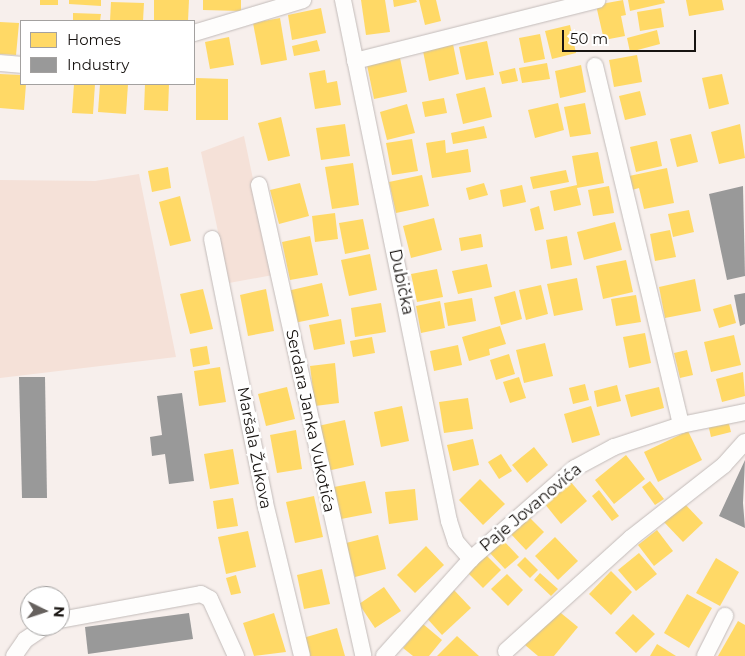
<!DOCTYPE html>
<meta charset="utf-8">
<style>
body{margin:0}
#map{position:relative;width:745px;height:656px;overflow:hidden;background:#f7efec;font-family:Montserrat,sans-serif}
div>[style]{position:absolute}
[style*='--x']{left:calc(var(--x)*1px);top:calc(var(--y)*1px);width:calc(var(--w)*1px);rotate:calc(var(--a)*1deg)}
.green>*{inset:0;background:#f5e1d8}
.homes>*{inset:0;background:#ffd966}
.industry>*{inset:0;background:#999}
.roads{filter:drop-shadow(0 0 1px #c2bbb9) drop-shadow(0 0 1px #c2bbb9)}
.street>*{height:16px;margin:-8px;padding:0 8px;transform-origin:8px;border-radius:8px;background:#fefdfc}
span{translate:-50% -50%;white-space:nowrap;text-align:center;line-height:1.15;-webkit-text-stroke:5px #fff;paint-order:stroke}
.street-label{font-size:16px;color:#181411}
.legend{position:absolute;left:20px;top:20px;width:175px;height:65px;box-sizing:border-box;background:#fff;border:1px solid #a3a1a0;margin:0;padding:6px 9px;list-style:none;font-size:15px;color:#181411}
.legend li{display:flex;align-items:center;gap:10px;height:25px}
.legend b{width:25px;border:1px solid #a3a1a0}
.north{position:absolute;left:20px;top:586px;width:50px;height:50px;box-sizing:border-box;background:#fff;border:1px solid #a3a1a0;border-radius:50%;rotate:94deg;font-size:14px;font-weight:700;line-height:20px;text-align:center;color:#181411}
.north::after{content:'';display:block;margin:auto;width:18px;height:22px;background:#66615e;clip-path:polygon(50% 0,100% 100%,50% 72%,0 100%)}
.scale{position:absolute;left:562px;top:30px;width:134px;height:22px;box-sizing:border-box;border:2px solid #181411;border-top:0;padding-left:6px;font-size:15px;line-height:18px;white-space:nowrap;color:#181411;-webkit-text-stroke:4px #fff;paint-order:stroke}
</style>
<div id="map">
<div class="green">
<i style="clip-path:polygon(244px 136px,273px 275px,229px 283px,201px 152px)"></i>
<i style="clip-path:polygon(139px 174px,176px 357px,0 378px,0 180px,95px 181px)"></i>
</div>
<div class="homes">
<i style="clip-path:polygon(40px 0,58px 0,58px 5px,40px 5px)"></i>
<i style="clip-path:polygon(69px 0,101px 0,101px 6px,69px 4px)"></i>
<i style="clip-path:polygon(154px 0,189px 0,188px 21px,154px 21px)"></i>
<i style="clip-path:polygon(203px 0,241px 0,241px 11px,203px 10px)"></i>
<i style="clip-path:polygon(361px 0,385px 0,390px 32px,366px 35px)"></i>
<i style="clip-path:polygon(393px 0,416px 0,417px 2px,394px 7px)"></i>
<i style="clip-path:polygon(419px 0,436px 0,441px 21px,425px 25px)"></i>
<i style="clip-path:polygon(623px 0,626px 15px,621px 16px,625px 36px,604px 40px,596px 5px)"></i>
<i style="clip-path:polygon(628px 0,664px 0,665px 3px,630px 11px)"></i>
<i style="clip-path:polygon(686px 0,722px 0,724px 10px,689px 16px)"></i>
<i style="clip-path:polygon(111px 2px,144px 3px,143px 21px,110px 21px)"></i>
<i style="clip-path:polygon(321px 8px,326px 33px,292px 40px,288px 15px)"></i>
<i style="clip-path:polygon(661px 8px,664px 27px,640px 31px,637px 12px)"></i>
<i style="clip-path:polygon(73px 13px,101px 14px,100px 21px,73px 21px)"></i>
<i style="clip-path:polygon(280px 18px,287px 60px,261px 65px,253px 23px)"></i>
<i style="clip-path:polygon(0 22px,19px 23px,16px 55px,0 54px)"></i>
<i style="clip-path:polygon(570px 25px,576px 53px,552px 59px,545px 31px)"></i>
<i style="clip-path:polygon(657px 30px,660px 44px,630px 52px,627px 38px)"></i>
<i style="clip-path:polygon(540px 34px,545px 59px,524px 63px,519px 38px)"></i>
<i style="clip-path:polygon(229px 37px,234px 65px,210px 69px,205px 42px)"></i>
<i style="clip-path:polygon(317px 40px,320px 51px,294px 56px,292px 46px)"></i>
<i style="clip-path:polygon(487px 41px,494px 75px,466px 80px,459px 47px)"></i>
<i style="clip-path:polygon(453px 44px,459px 74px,429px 81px,423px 51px)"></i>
<i style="clip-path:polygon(637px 55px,642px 82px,614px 87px,609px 60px)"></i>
<i style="clip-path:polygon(400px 58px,407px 92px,374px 99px,367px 65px)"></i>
<i style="clip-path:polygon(547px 63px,550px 79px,522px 83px,519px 68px)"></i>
<i style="clip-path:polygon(581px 65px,586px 92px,560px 98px,555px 71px)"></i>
<i style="clip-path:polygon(515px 68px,518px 81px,502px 84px,499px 72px)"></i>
<i style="clip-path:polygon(325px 70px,327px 83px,337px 81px,341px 105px,315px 109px,309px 73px)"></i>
<i style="clip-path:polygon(0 74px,21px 75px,21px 84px,26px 84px,24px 110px,0 108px)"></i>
<i style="clip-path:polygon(722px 74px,729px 104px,709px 109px,702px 78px)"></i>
<i style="clip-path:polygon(196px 78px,228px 79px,228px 120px,196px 120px)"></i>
<i style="clip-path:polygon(74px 84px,95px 84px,93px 114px,72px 113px)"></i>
<i style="clip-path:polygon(100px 84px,128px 84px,126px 114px,98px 112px)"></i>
<i style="clip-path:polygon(145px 84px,169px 84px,168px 111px,144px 110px)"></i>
<i style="clip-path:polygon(485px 87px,492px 117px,463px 124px,456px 94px)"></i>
<i style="clip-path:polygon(640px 91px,646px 115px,625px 120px,619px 96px)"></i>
<i style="clip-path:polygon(444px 98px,447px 113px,425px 117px,422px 102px)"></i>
<i style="clip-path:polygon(558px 103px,564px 130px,535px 138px,528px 110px)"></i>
<i style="clip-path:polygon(585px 103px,591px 134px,570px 137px,564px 107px)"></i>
<i style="clip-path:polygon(407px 104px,415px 133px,387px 140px,380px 112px)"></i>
<i style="clip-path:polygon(281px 117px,290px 156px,268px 161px,258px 123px)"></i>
<i style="clip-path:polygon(345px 124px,350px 156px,321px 160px,316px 128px)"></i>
<i style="clip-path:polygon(740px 124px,745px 158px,719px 164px,711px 132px)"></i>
<i style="clip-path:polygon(484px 126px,487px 138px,453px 144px,451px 133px)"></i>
<i style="clip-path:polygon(691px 134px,698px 162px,677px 167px,670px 139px)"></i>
<i style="clip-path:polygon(412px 139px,418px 171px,392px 175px,386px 143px)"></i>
<i style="clip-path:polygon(445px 140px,446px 153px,468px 149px,471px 172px,432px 178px,426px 143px)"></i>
<i style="clip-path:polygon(657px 141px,662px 166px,636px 172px,630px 147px)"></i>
<i style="clip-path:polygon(598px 152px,604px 183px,577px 188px,581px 205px,554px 211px,550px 191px,577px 185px,572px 156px)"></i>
<i style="clip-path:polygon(353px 163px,359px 205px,332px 209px,325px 167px)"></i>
<i style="clip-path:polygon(168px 167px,171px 188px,152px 192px,148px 171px)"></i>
<i style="clip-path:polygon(667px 168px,674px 203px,644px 209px,639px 188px,632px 190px,629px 176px)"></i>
<i style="clip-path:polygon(566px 170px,569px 182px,533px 189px,530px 177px)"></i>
<i style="clip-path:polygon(422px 175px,429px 206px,396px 213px,389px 182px)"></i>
<i style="clip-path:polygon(300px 183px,309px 216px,279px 224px,270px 190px)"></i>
<i style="clip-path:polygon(484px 183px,488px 195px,469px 200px,466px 188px)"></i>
<i style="clip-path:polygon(522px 185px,526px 202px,503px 207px,500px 190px)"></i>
<i style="clip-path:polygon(609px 186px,614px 213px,593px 216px,588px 190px)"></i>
<i style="clip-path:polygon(180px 196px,191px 241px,170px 246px,159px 202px)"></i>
<i style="clip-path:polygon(539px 206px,544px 229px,535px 231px,530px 209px)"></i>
<i style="clip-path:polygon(689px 210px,694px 232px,673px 237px,668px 214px)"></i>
<i style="clip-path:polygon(335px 213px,338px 239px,315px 242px,312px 216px)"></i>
<i style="clip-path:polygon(434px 218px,442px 250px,411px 258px,403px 226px)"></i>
<i style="clip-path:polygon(363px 219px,369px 249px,345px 254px,339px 223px)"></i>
<i style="clip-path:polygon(615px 222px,622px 250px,584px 260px,577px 232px)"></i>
<i style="clip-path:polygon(670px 230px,676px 257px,655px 261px,650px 234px)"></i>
<i style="clip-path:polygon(481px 234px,483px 247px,461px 251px,459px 238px)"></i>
<i style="clip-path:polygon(310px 236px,318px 275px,290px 280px,282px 242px)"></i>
<i style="clip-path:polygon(567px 236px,572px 265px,551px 269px,546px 240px)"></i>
<i style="clip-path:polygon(370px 254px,377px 290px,349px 296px,341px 260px)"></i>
<i style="clip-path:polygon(626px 260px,633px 292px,603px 299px,596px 266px)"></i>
<i style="clip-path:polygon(487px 264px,492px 287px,458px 294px,452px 271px)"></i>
<i style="clip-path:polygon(437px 269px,443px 297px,417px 302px,411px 274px)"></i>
<i style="clip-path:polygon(577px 278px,583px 310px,554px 316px,547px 284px)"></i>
<i style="clip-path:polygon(695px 279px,701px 311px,665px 318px,659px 287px)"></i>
<i style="clip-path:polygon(322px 283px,329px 316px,294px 323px,287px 291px)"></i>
<i style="clip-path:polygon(541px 285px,548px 314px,526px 320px,519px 290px)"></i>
<i style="clip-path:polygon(203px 289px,213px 329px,190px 334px,180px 294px)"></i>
<i style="clip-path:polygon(266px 289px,274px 331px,248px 336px,240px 295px)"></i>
<i style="clip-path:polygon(515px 291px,522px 319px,501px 325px,494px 297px)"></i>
<i style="clip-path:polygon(636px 295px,641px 322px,616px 326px,611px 299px)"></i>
<i style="clip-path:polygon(472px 298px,476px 321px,448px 326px,444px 303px)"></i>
<i style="clip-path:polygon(440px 301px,445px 328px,421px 333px,416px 306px)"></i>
<i style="clip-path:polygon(381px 303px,386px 332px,355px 337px,351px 308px)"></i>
<i style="clip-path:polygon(731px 304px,736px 323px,719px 328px,713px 309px)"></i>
<i style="clip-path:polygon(341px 319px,345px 344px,314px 350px,309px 325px)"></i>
<i style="clip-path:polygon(500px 326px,506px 344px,489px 349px,490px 355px,469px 361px,462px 337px)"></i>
<i style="clip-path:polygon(645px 333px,651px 363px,629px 368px,623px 337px)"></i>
<i style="clip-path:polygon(734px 335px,741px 365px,711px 372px,704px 342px)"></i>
<i style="clip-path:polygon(372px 337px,375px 353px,353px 357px,350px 341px)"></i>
<i style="clip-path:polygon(545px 343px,553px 376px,524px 383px,516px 350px)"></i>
<i style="clip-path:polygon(458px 345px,462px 365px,434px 371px,430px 351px)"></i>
<i style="clip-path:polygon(207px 346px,210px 364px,193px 367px,190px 349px)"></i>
<i style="clip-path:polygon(687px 350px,693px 375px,680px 378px,674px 353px)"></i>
<i style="clip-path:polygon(509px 354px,515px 374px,496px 380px,490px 360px)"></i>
<i style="clip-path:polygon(335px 363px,339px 403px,315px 406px,310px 366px)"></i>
<i style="clip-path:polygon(220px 367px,226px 402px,199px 406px,194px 371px)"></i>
<i style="clip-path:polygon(743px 372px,745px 396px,722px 402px,716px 379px)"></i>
<i style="clip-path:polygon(519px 377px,526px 398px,510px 403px,503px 382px)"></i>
<i style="clip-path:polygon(585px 384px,589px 400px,573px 404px,569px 388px)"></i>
<i style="clip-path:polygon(617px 385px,621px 401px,597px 407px,594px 391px)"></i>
<i style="clip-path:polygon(287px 387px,295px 419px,266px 426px,258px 394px)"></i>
<i style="clip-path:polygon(659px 387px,664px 408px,631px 417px,625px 395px)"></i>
<i style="clip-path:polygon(468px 398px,473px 429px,444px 433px,439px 402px)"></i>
<i style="clip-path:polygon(402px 406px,409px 441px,381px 447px,374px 412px)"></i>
<i style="clip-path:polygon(591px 406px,600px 435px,572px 443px,564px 414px)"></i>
<i style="clip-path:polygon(345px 420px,354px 465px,327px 471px,318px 426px)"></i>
<i style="clip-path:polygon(728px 420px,731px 432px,711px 437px,708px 424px)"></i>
<i style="clip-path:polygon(296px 430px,302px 469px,277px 473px,270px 435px)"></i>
<i style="clip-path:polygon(688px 431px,702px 460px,658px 482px,644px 452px)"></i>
<i style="clip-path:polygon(473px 439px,479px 465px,453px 471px,447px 445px)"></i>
<i style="clip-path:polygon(534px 447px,548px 465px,527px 483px,512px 465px)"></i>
<i style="clip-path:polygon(233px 449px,239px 484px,210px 489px,204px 454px)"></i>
<i style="clip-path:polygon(501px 454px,512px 471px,499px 479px,488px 462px)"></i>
<i style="clip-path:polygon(626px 455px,645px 479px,614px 504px,595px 480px)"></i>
<i style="clip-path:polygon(480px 479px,505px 504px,483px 525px,459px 500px)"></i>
<i style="clip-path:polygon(365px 481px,372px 513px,341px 519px,334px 487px)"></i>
<i style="clip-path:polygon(570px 481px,587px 501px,561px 524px,544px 503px)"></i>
<i style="clip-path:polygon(650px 481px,664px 499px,655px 505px,642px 487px)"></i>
<i style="clip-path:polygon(415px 489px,418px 520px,389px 524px,385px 492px)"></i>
<i style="clip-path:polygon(599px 490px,619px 516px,612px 521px,592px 496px)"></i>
<i style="clip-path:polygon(314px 496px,323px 537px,295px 543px,286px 502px)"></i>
<i style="clip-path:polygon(233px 498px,238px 526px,217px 529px,213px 501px)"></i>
<i style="clip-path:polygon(683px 502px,703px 523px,683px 542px,663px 521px)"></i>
<i style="clip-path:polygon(527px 515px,544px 532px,526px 550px,509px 532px)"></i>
<i style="clip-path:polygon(657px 530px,673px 551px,654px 566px,638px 545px)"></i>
<i style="clip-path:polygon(248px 531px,256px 567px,226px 574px,218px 537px)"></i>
<i style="clip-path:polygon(378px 535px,386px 569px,355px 577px,346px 543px)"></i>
<i style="clip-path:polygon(555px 537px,578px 561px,558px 580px,535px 556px)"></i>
<i style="clip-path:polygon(502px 539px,519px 557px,505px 569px,489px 552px)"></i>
<i style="clip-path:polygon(426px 546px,444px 565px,415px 593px,397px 575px)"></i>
<i style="clip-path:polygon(639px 553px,657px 574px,636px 591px,618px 570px)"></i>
<i style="clip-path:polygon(485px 554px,501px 570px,483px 588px,467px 572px)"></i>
<i style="clip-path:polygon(525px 557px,538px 570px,530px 578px,517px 565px)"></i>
<i style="clip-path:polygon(716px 558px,739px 572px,720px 606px,696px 593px)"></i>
<i style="clip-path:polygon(322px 569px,330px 604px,304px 609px,297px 575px)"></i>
<i style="clip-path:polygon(611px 571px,632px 592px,611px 615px,589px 594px)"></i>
<i style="clip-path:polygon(540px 573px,558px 589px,551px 596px,534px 580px)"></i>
<i style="clip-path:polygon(507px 574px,523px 590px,508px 606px,491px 589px)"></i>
<i style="clip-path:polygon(236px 575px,241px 593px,231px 595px,226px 578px)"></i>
<i style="clip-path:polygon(384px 587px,401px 611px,375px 628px,359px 604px)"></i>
<i style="clip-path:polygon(453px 589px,471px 608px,442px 635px,424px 615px)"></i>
<i style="clip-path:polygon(687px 594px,712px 608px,689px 648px,664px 633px)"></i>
<i style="clip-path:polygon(556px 609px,578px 627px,554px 656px,538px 656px,525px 645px)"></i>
<i style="clip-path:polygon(274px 613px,286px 652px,254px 656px,243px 623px)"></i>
<i style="clip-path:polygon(633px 614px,655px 634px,636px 653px,615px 633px)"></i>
<i style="clip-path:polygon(738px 621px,745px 625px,745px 656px,718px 656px)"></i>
<i style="clip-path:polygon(423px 624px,442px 640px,429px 656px,413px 656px,403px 648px)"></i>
<i style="clip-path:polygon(337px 628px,345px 656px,308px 656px,303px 638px)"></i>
<i style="clip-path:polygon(457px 636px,479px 656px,437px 656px)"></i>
<i style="clip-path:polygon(657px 644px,676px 656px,650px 656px)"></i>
</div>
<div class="industry">
<i style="clip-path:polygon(743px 186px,745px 276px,727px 280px,709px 194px)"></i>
<i style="clip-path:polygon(745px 293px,745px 324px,740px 326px,734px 295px)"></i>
<i style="clip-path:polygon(19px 377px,45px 377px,47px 498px,22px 498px)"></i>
<i style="clip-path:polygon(182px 393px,194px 481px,169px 484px,165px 454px,152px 456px,150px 437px,162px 435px,157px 396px)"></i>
<i style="clip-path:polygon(745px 460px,743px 503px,745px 528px,719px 516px)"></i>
<i style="clip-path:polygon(189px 613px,193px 639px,88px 654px,85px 627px)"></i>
</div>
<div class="roads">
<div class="street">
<i style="--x:343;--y:0;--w:532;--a:78.5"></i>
<i style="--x:449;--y:521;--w:22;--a:72"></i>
<i style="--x:456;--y:542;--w:23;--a:49"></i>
<i style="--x:194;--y:33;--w:114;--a:-16.8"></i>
<i style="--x:355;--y:61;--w:250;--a:-14.1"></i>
<i style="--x:0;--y:63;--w:21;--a:5"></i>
<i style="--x:595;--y:66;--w:369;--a:76.5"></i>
<i style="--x:259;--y:185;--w:482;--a:77.5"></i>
<i style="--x:212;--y:239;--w:269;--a:78.6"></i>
<i style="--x:265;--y:503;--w:157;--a:76.4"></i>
<i style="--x:60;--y:620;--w:143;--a:-10.4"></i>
<i style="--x:201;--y:594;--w:10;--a:29"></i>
<i style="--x:210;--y:599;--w:63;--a:65.5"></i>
<i style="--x:506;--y:651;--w:169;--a:-42.1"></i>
<i style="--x:631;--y:538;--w:118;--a:-38.1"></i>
<i style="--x:724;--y:465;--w:31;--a:-48"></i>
<i style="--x:14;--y:656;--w:19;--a:-55"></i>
<i style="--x:25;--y:640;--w:25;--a:-34"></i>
<i style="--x:384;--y:656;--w:130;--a:-48.1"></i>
<i style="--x:471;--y:559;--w:138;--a:-41.2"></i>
<i style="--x:575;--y:468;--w:44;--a:-28.3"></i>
<i style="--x:614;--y:447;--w:71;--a:-18.2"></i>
<i style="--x:681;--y:425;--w:65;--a:-11.5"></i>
<i style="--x:705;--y:656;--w:45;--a:-63.4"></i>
</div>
</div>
<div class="street-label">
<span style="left:401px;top:282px;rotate:78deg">Dubička</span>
<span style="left:310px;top:421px;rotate:78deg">Serdara Janka Vukotića</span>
<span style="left:254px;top:448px;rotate:79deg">Maršala Žukova</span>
<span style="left:531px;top:508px;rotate:-40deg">Paje Jovanovića</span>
</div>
<ul class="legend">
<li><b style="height:14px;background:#ffd966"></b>Homes</li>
<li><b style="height:14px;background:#999"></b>Industry</li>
</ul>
<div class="north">N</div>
<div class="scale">50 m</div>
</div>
